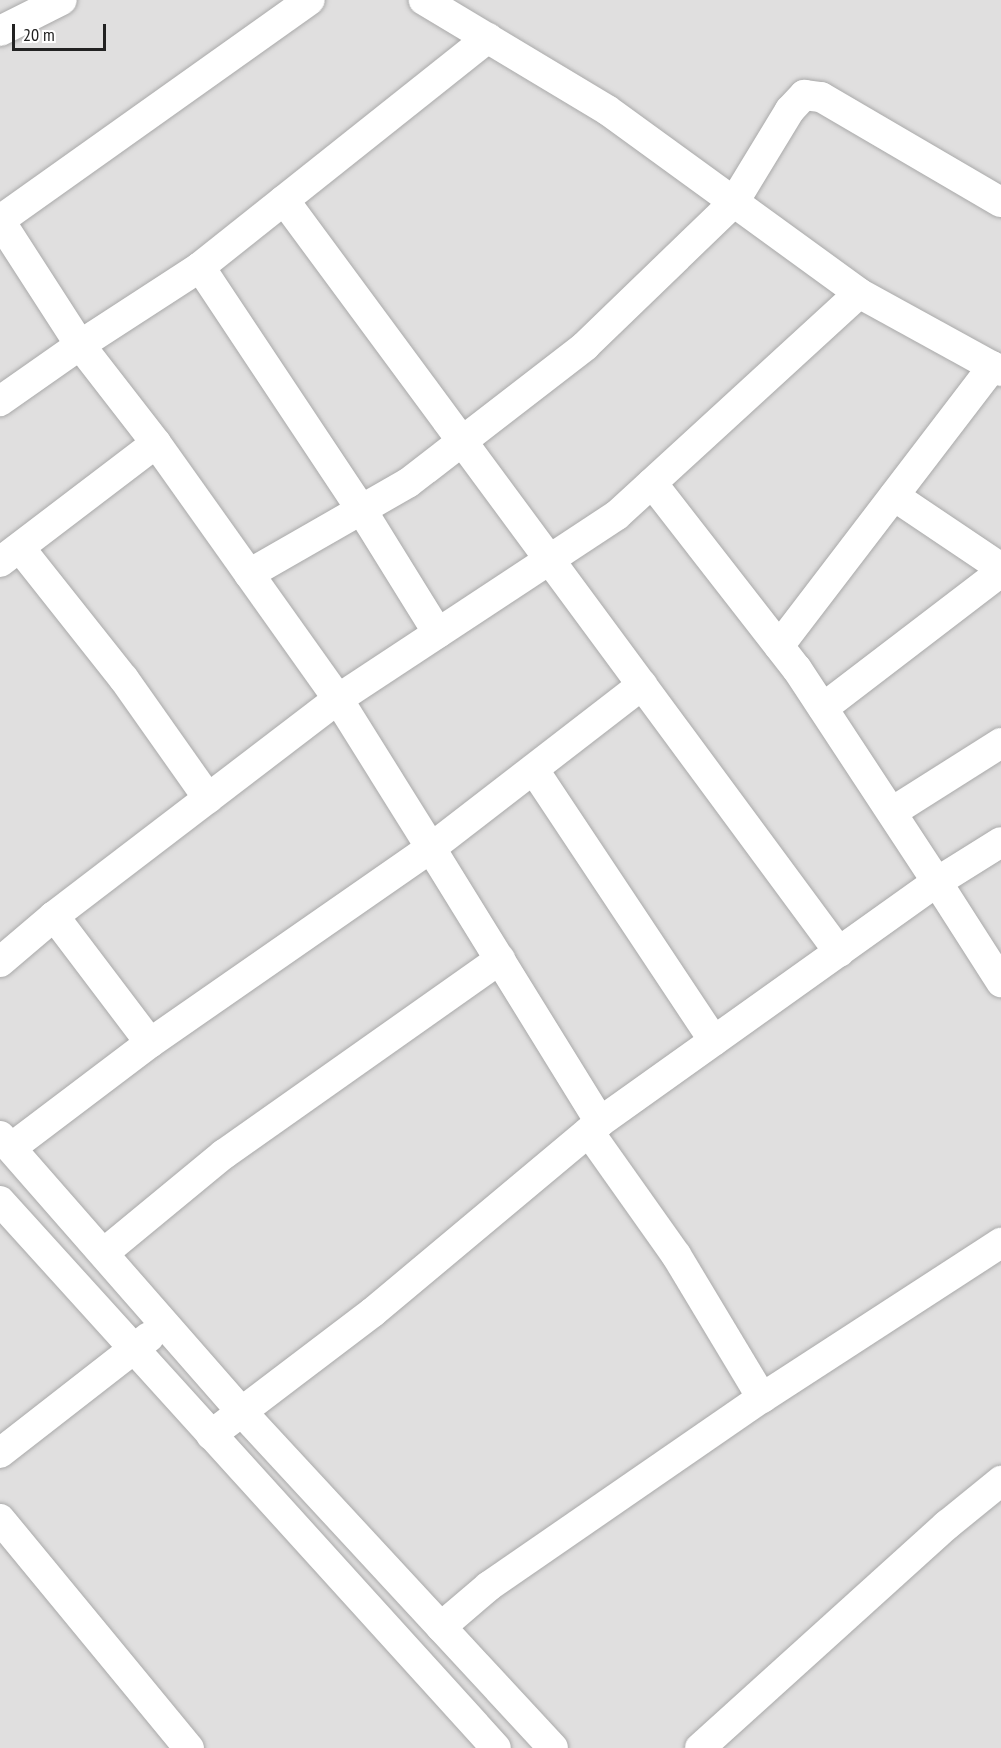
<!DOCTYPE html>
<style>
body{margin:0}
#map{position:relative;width:1001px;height:1748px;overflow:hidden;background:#f2efe9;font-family:"PT Sans Narrow",sans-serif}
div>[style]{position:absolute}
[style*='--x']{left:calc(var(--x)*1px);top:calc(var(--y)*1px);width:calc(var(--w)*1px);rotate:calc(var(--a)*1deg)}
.residential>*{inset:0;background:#e0dfdf}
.roads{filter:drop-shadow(0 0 2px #a9a9a9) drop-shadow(0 0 2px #a9a9a9)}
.minor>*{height:30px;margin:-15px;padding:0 15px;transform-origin:15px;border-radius:15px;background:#fff}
span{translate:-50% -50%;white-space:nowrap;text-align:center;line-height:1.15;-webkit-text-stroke:5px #fff;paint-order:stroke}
.scale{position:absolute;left:12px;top:24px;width:94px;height:27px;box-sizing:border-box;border:3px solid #222;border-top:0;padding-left:8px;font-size:18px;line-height:21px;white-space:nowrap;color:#222;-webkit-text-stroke:4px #fff;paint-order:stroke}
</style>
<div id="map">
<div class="residential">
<i style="clip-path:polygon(0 0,1001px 0,1001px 1748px,0 1748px)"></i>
</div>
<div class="roads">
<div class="minor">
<i style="--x:0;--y:31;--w:69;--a:-26.6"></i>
<i style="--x:284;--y:200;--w:935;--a:53.57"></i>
<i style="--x:0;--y:220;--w:380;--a:-35.4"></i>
<i style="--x:0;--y:221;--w:148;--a:57.2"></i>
<i style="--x:80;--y:345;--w:98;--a:145"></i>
<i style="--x:200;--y:267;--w:291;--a:56.4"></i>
<i style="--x:361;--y:509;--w:146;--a:58.2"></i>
<i style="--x:859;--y:293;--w:162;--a:28.8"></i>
<i style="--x:652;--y:483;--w:236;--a:52.1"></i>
<i style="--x:797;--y:669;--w:255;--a:56.7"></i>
<i style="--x:937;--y:882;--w:75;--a:-32"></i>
<i style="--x:894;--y:496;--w:129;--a:33.9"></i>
<i style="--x:20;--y:548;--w:167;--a:51.6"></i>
<i style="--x:124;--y:679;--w:146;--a:54.8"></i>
<i style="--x:0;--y:562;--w:196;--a:-37.3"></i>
<i style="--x:249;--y:574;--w:183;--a:-29.8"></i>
<i style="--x:408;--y:483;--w:224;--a:-37.7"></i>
<i style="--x:585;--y:346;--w:207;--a:-44"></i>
<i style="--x:734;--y:202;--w:108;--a:-58.7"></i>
<i style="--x:790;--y:110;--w:21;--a:-47"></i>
<i style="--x:804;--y:95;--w:17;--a:7"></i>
<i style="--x:821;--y:97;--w:208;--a:30.3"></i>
<i style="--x:779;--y:646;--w:352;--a:-52.6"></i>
<i style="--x:823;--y:708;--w:224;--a:-37.4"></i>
<i style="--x:534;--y:770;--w:325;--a:56.4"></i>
<i style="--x:892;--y:812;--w:129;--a:-32.3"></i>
<i style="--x:54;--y:916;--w:159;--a:52.9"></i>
<i style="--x:150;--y:1043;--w:342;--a:-34.8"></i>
<i style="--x:431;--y:848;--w:176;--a:-122"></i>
<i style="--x:338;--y:699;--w:334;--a:-33.4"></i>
<i style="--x:617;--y:515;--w:328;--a:-42.5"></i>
<i style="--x:859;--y:293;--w:311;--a:-144"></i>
<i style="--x:607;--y:110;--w:214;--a:-149"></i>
<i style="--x:0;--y:962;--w:71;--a:-40.4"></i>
<i style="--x:54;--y:916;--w:357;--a:-37.4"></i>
<i style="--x:338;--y:699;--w:314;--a:-125.4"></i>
<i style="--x:156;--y:443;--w:124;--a:-127.8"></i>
<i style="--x:80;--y:345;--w:143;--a:-33"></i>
<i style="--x:200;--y:267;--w:368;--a:-38.5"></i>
<i style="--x:600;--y:1122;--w:414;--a:-35.5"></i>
<i style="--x:937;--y:882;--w:119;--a:57.4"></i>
<i style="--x:0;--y:1136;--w:366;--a:48.8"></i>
<i style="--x:241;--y:1411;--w:459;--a:47.2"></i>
<i style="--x:11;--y:1148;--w:174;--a:-37.1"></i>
<i style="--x:0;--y:1201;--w:738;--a:47.8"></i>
<i style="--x:105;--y:1252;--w:154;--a:-39.5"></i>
<i style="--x:224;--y:1154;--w:338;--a:-35.2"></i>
<i style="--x:762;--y:1398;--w:285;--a:-33"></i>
<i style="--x:211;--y:1435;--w:203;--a:-37.2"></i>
<i style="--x:373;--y:1312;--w:296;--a:-39.9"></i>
<i style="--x:600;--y:1122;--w:322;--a:-121.7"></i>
<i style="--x:431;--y:848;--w:267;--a:-37.7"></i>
<i style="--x:0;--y:1453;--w:189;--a:-37.9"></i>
<i style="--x:0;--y:1519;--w:297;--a:50.5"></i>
<i style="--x:441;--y:1627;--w:63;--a:-40.5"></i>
<i style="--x:489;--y:1586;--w:331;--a:-34.6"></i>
<i style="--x:762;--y:1398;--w:167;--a:-121"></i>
<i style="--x:676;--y:1255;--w:151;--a:-125.3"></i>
<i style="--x:700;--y:1748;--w:333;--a:-42.1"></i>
<i style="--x:947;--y:1525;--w:70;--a:-39.2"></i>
</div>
</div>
<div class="scale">20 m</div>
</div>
